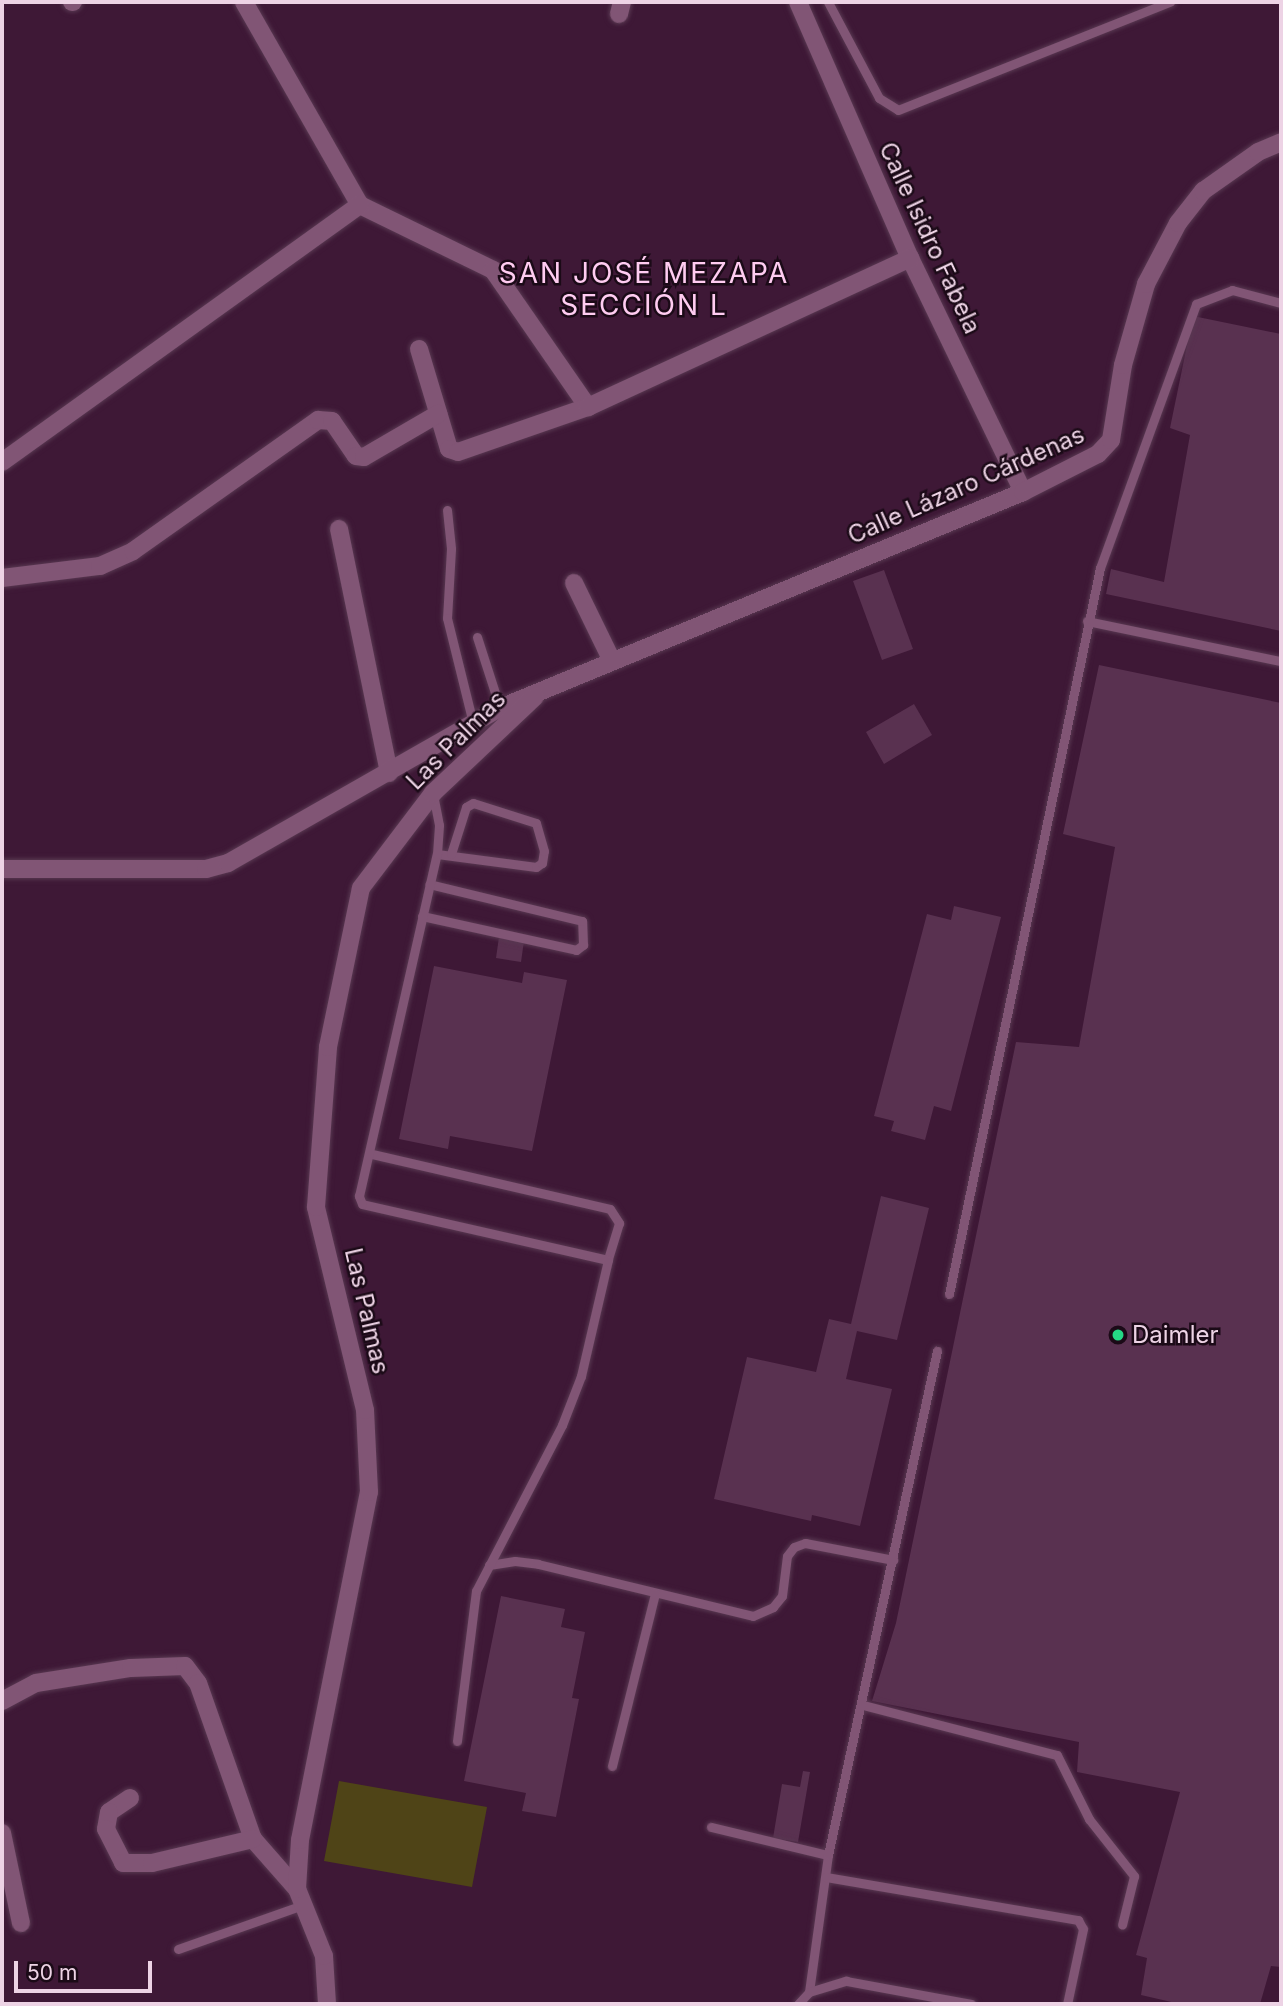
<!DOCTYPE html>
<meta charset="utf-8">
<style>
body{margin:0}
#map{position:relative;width:1283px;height:2006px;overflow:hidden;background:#3e1836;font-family:Inter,sans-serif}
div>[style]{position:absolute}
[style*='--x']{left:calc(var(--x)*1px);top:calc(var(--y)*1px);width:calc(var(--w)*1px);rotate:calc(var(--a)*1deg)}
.green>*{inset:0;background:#4f4417}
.building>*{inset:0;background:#593150}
.roads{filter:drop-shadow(0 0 2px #583851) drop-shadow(0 0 2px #583851)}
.lane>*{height:9px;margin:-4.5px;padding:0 4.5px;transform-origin:4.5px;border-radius:4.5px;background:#815575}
.street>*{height:18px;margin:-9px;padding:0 9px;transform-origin:9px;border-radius:9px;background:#815575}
.dots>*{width:19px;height:19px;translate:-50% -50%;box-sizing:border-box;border:4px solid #1b0a17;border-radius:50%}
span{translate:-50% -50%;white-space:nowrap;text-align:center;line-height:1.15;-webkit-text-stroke:5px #1b0a17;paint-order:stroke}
.street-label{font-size:24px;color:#edd3e5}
.poi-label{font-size:24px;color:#edd3e5}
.left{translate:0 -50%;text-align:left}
.quarter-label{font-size:28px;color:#ffccf1;letter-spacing:2px}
.frame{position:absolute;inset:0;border:4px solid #edd3e5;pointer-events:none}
.scale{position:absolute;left:14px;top:1961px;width:138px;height:32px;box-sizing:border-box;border:4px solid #edd3e5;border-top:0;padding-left:9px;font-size:21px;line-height:24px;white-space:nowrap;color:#edd3e5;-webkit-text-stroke:5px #1b0a17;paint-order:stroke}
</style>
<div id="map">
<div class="green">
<i style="clip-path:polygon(339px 1781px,487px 1807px,472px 1887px,324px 1861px)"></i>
</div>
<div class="building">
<i style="clip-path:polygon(1193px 316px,1281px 334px,1281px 631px,1106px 594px,1111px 569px,1164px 582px,1190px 435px,1170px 428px)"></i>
<i style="clip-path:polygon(884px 570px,913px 649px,882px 660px,853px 581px)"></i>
<i style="clip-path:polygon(1099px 665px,1281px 703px,1281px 1967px,1271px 1966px,1260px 2004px,1180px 2004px,1141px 1995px,1147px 1958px,1136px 1955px,1180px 1792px,1077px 1772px,1079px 1742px,872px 1701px,896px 1623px,1016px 1042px,1079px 1047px,1115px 847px,1063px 834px)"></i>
<i style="clip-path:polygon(914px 704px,932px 735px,884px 764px,866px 732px)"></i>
<i style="clip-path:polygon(954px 906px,1001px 917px,951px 1111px,934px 1106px,925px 1140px,891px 1131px,894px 1121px,874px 1116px,927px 914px,951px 920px)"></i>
<i style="clip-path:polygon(499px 937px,524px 941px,521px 962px,496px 958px)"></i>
<i style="clip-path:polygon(434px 966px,522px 983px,524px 972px,567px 980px,532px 1151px,450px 1136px,448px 1149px,399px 1139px)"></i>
<i style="clip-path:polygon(881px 1196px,929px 1208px,897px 1340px,857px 1331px,846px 1379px,892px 1389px,860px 1526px,812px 1515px,811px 1521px,714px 1499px,747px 1357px,816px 1372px,829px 1319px,851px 1324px)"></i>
<i style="clip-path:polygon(501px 1596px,565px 1609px,561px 1627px,585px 1632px,572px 1698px,579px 1699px,556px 1817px,522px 1811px,526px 1793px,464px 1781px)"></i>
<i style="clip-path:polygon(803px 1771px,810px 1772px,798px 1842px,773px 1838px,782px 1784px,800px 1787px)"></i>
</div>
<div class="roads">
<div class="lane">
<i style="--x:828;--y:2;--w:109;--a:62"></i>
<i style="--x:879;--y:98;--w:22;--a:32"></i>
<i style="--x:898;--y:110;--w:293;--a:-21.7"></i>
<i style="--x:447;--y:510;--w:39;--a:84"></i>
<i style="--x:451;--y:549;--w:69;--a:93.3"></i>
<i style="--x:447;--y:618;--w:108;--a:76.1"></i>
<i style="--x:1087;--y:621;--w:198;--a:11.7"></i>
<i style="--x:477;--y:637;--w:75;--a:72.1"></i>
<i style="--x:437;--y:854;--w:100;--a:7.5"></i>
<i style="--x:536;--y:867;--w:7;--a:-34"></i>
<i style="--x:542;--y:863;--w:12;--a:-81"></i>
<i style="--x:544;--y:851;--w:29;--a:-106"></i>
<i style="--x:536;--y:823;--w:66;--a:-162.4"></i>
<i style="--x:473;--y:803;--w:8;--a:150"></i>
<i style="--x:466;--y:807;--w:49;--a:107.7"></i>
<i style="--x:422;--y:916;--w:158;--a:12.4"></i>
<i style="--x:576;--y:950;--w:9;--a:-36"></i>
<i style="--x:583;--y:945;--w:24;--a:-92"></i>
<i style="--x:582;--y:921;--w:157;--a:-166.4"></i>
<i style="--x:372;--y:1154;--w:244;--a:13"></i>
<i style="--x:610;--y:1209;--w:17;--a:57"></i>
<i style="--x:619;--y:1223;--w:39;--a:107"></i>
<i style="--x:608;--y:1260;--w:252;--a:-167.2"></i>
<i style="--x:362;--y:1204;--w:9;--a:-111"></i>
<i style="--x:359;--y:1196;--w:351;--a:-77.2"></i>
<i style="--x:437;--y:854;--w:29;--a:-86"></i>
<i style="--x:439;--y:825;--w:31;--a:-101"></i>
<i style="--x:949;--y:1294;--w:742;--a:-78.25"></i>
<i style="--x:1100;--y:568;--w:281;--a:-70"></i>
<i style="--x:1196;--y:304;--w:39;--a:-21"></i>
<i style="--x:1232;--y:290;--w:51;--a:14.9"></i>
<i style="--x:489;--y:1565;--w:26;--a:-9"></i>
<i style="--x:515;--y:1561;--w:23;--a:7"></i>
<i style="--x:538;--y:1564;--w:221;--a:13.6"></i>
<i style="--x:753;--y:1616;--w:22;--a:-24"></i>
<i style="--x:773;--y:1607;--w:14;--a:-51"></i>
<i style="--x:782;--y:1596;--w:40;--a:-82.9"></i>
<i style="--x:787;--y:1556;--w:11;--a:-52"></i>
<i style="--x:794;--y:1547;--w:12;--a:-20"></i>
<i style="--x:805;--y:1543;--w:90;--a:10.9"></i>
<i style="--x:863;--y:1705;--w:200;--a:14.5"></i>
<i style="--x:1057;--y:1755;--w:72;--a:63.4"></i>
<i style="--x:1089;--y:1819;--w:73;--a:51.7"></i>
<i style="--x:1134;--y:1876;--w:50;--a:103.8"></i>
<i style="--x:457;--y:1741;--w:151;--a:-82.8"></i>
<i style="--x:476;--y:1591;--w:187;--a:-62.6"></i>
<i style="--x:562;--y:1425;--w:53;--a:-68.8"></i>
<i style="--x:581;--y:1376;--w:119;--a:-76.9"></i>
<i style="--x:612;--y:1766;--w:178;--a:-76"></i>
<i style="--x:711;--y:1827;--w:120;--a:13.5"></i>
<i style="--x:828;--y:1855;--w:138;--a:97.9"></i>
<i style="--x:828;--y:1855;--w:516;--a:-77.8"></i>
<i style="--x:826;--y:1877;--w:256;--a:9.7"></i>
<i style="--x:1078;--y:1920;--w:10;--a:61"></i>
<i style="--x:1083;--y:1929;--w:77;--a:102"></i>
<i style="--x:178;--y:1949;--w:133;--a:-19.4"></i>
<i style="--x:798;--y:2004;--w:16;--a:-47"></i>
<i style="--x:809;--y:1992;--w:39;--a:-17"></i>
<i style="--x:846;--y:1981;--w:127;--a:10.4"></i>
</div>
<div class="street">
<i style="--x:72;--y:2;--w:1;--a:0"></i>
<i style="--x:244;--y:2;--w:234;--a:60.3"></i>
<i style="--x:360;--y:205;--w:148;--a:26"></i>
<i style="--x:493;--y:270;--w:167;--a:55.3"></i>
<i style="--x:798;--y:2;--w:279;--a:66.4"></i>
<i style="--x:910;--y:258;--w:260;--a:64.2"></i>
<i style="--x:619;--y:14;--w:12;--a:-76"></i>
<i style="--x:419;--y:349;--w:104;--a:73.3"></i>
<i style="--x:449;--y:449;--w:9;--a:18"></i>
<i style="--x:458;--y:452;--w:138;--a:-19.1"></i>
<i style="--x:588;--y:407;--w:355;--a:-24.8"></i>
<i style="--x:2;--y:462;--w:441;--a:-35.7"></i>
<i style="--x:339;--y:529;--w:249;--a:78.4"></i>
<i style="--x:2;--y:578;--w:99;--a:-7"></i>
<i style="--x:100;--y:566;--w:36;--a:-24"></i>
<i style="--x:133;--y:551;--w:227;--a:-35.3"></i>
<i style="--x:318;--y:420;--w:14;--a:4"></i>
<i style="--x:332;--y:421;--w:42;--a:55.6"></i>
<i style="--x:356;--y:456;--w:8;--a:7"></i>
<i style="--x:364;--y:457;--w:86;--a:-30.2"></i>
<i style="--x:574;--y:583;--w:87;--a:64"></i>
<i style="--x:2;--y:869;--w:204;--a:0"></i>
<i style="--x:206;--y:869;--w:23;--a:-15"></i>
<i style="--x:228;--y:863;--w:313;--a:-29.7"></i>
<i style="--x:500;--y:708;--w:566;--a:-22.44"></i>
<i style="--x:1023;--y:492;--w:84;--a:-26.9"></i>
<i style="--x:1098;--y:454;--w:19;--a:-47"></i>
<i style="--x:1111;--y:440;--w:76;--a:-80.9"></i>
<i style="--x:1123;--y:365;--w:84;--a:-74.1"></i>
<i style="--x:1146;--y:284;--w:69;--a:-62.3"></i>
<i style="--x:1178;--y:223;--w:41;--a:-52"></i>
<i style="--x:1203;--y:191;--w:67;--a:-35.3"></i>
<i style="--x:1258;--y:152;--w:25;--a:-23"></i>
<i style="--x:2;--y:1701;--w:38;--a:-28"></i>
<i style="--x:36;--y:1683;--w:96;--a:-9"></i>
<i style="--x:131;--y:1668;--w:54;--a:-2.1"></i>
<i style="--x:185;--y:1666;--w:21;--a:53"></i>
<i style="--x:198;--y:1683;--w:165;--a:70.6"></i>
<i style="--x:253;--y:1839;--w:67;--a:48.7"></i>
<i style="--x:130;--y:1798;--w:25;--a:146"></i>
<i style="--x:109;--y:1812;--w:17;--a:100"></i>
<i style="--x:106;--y:1829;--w:38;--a:63"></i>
<i style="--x:123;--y:1863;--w:29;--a:0"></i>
<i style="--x:152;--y:1863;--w:104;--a:-13.4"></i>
<i style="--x:2;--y:1833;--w:92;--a:78.1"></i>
<i style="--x:327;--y:2004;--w:48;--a:-93.6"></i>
<i style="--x:324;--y:1956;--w:72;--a:-111.9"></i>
<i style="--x:297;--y:1889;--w:49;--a:-86.5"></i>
<i style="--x:300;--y:1840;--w:355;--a:-78.8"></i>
<i style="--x:369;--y:1492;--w:82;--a:-92.8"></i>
<i style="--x:365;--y:1410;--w:209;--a:-103.6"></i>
<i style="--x:316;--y:1207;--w:160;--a:-85.7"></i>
<i style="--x:328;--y:1047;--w:162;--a:-78.3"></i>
<i style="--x:361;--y:888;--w:119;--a:-52.8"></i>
<i style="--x:433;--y:793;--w:140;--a:-43.3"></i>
</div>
</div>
<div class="dots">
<i style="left:1118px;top:1335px;background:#25d886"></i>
</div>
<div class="street-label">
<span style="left:930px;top:238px;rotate:65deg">Calle Isidro Fabela</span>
<span style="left:966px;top:485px;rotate:-24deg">Calle Lázaro Cárdenas</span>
<span style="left:456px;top:740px;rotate:-45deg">Las Palmas</span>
<span style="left:367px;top:1311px;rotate:77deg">Las Palmas</span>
</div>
<div class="poi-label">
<span class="left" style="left:1132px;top:1335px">Daimler</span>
</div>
<div class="quarter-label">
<span style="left:644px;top:289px">SAN JOSÉ MEZAPA<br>SECCIÓN L</span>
</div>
<div class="frame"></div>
<div class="scale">50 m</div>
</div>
